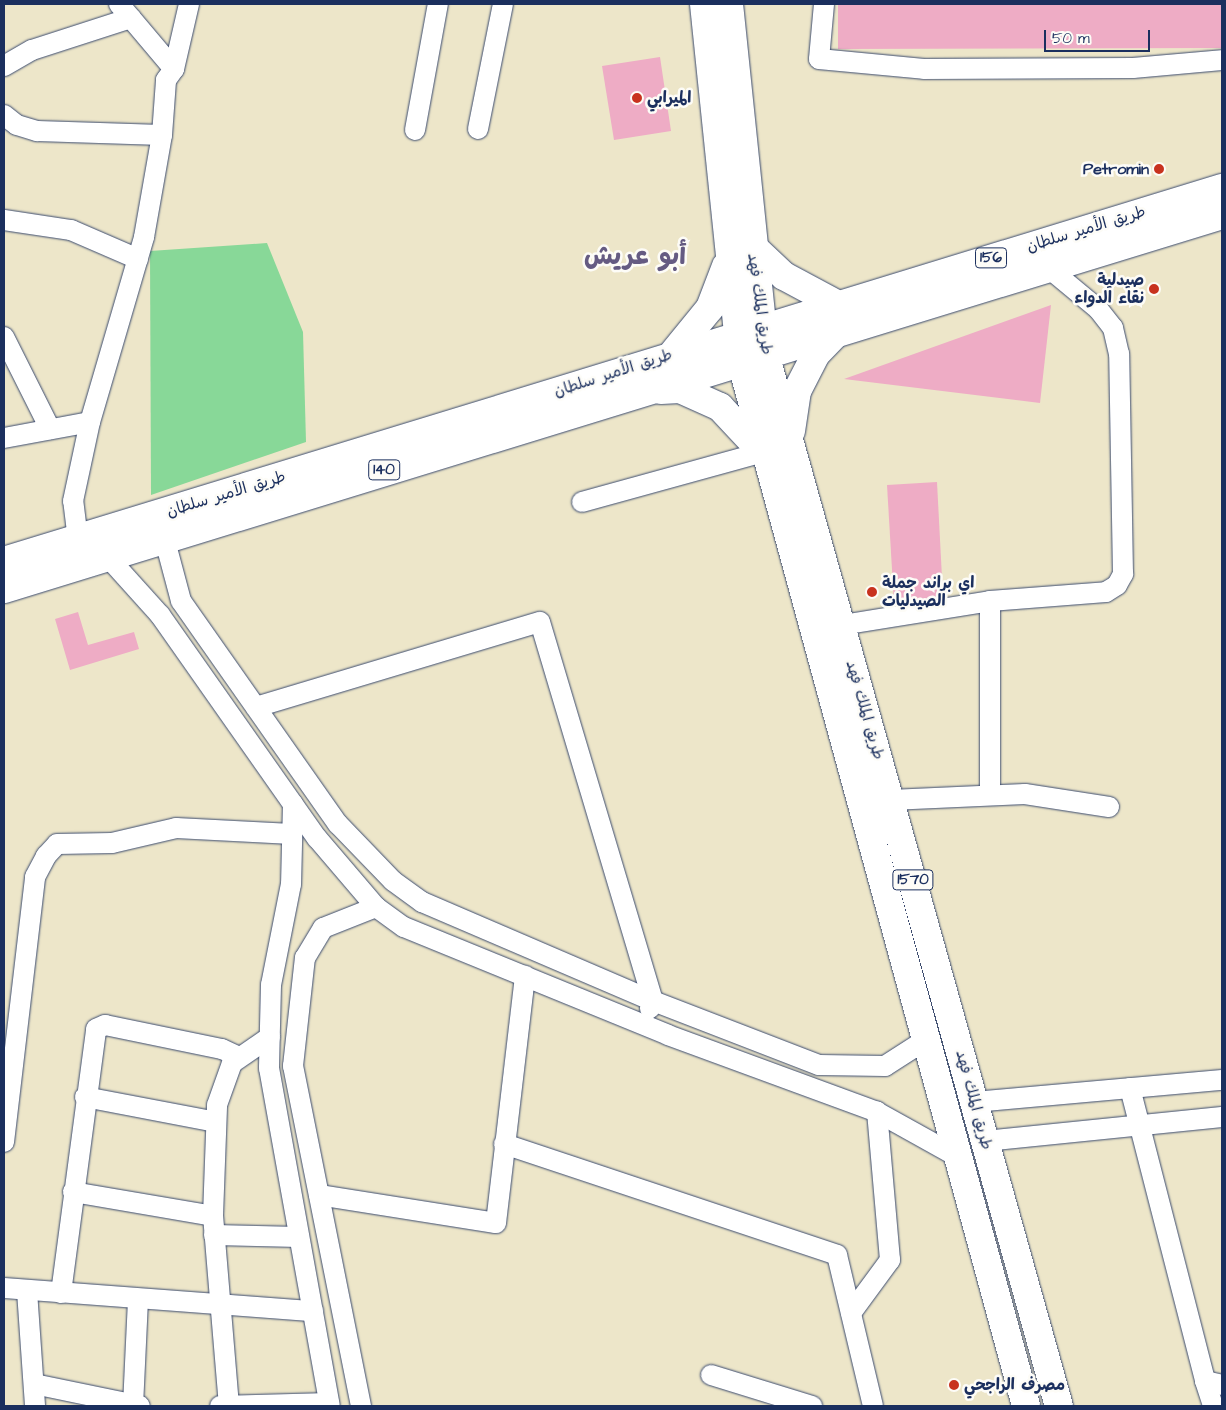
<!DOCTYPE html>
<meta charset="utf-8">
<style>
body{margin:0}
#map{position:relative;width:1226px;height:1410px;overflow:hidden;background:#ede6c9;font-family:"Architects Daughter","Playpen Sans Arabic",sans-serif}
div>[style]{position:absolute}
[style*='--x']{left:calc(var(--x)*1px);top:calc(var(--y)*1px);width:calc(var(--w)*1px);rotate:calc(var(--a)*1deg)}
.green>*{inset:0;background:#88d898}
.building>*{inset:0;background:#eeacc5}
.roads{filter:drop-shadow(0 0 1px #3a4a6e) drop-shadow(0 0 1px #3a4a6e)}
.minor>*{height:20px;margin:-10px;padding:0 10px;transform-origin:10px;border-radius:10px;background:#fff}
.highway>*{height:28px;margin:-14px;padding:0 14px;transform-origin:14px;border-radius:14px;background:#fff}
.dots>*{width:14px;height:14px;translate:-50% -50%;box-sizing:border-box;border:2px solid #fdfcf7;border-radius:50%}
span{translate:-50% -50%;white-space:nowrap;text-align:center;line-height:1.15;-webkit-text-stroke:5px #fdfcf7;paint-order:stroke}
.shield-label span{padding:1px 4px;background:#fdfcf7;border:1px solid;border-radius:4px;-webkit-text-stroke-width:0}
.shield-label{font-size:15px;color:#1b2f5e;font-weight:700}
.poi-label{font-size:16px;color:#1b2f5e;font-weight:700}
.left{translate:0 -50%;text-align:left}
.right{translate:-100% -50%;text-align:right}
.street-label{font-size:16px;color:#1b2f5e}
.town-label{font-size:26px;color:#655b82;font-weight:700}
.frame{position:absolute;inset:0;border:5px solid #1b2f5e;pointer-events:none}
.scale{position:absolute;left:1044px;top:30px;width:106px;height:22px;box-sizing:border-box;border:2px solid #1b2f5e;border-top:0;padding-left:6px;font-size:15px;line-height:18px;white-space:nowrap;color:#1b2f5e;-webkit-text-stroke:4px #fdfcf7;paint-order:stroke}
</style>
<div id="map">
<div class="green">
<i style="clip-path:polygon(267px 243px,303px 332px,306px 442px,151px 495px,150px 251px)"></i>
</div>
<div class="building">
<i style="clip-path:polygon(1222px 4px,1222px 48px,838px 49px,838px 5px)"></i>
<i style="clip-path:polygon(660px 57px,671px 131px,614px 140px,602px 66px)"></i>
<i style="clip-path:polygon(1051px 305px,1040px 403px,844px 379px)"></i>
<i style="clip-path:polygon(937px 482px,943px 597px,894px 603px,887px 485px)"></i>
<i style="clip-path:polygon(78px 612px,88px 645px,134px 632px,139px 649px,70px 670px,55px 619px)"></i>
</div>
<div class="roads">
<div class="minor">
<i style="--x:119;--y:4;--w:85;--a:49.8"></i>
<i style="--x:824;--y:4;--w:55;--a:95.2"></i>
<i style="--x:819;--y:59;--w:105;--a:5.4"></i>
<i style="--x:924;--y:69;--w:209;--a:-0.3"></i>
<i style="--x:1133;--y:68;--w:89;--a:-5.1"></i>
<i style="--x:4;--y:66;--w:32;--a:-30"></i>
<i style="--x:32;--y:50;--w:104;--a:-17.9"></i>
<i style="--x:4;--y:115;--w:16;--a:38"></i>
<i style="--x:17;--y:125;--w:21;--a:17"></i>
<i style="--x:37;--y:131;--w:125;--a:1.8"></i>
<i style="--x:478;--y:129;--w:127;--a:-78.7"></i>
<i style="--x:415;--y:130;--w:128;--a:-79.7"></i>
<i style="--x:4;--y:220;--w:68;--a:8.5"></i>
<i style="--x:71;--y:230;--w:73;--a:23.4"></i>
<i style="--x:4;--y:337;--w:103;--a:63.4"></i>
<i style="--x:4;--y:438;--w:87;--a:-10.5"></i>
<i style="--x:582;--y:502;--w:188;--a:-15.4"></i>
<i style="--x:164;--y:537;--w:66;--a:75.1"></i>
<i style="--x:181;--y:601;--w:273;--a:54.9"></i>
<i style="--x:338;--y:824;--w:79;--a:46"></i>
<i style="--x:393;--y:881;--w:36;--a:36"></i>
<i style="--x:422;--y:902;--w:251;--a:23.2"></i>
<i style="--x:653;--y:1001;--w:178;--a:21.1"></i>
<i style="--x:819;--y:1065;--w:66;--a:0.9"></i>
<i style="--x:885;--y:1066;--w:50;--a:-32.7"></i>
<i style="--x:78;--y:540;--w:39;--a:-97"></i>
<i style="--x:73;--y:501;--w:81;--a:-77.9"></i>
<i style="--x:90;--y:422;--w:193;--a:-73.7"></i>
<i style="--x:144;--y:237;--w:104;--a:-80"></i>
<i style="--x:162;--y:135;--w:55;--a:-85.8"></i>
<i style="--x:166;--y:80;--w:14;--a:-54"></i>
<i style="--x:174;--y:69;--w:67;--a:-77"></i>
<i style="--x:106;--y:555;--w:81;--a:48"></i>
<i style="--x:160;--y:615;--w:273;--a:54.9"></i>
<i style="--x:317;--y:838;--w:91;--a:49.5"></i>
<i style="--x:376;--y:907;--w:34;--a:36"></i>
<i style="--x:404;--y:927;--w:285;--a:22.2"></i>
<i style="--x:668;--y:1035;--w:223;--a:20.2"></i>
<i style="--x:877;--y:1112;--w:93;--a:29.1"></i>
<i style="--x:842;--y:625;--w:150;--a:-9.2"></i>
<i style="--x:990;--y:601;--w:116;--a:-4.4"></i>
<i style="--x:1106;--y:592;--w:13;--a:-32"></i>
<i style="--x:1117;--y:585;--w:13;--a:-61"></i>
<i style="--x:1123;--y:574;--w:220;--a:-91"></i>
<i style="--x:1119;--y:354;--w:27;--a:-103"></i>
<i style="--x:1113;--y:328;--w:24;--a:-128"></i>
<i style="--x:1098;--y:309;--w:61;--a:-140.3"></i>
<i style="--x:256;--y:707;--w:296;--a:-16.7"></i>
<i style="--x:540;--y:622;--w:395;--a:73.4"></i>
<i style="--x:653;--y:1001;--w:8;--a:113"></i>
<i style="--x:990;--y:793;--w:192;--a:-90"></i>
<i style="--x:890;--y:800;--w:135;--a:-2.5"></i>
<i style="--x:1025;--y:794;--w:85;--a:8.8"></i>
<i style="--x:293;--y:804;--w:80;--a:91.4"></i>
<i style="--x:291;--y:884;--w:103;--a:101.2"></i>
<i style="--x:271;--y:985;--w:83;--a:91.4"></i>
<i style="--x:269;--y:1068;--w:343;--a:79.8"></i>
<i style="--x:1130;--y:1088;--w:302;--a:75.6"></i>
<i style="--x:1205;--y:1381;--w:17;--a:13"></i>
<i style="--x:85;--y:1097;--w:133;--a:10.8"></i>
<i style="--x:974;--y:1102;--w:249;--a:-5.1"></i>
<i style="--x:985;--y:1141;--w:238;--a:-5.8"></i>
<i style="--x:4;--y:1142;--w:267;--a:-83.3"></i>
<i style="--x:35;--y:877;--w:24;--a:-62"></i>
<i style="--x:46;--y:856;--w:16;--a:-47"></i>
<i style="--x:57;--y:844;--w:55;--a:-1"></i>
<i style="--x:112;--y:843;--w:66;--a:-13.2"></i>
<i style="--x:176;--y:828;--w:116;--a:3"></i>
<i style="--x:504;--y:1144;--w:351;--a:18.4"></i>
<i style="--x:837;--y:1255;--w:155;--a:76.6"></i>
<i style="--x:73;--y:1192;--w:142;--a:9.7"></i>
<i style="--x:319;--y:1195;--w:179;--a:9"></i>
<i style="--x:496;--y:1223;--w:249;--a:-83.3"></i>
<i style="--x:214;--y:1235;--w:85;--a:1.3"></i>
<i style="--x:4;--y:1288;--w:310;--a:4.3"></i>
<i style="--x:27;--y:1291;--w:115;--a:86"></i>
<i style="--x:61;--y:1293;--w:266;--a:-82.4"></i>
<i style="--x:96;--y:1029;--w:10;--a:-24"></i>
<i style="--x:105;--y:1025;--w:119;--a:11.6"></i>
<i style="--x:222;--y:1049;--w:19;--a:25"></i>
<i style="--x:851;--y:1313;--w:66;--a:-53.7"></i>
<i style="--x:890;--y:1260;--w:149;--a:-95"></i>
<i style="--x:711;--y:1375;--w:106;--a:17.1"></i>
<i style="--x:1205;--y:1381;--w:26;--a:72"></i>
<i style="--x:34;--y:1384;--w:108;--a:11.7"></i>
<i style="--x:133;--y:1406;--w:107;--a:-87.3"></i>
<i style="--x:220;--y:1406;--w:109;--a:-1.6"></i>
<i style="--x:229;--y:1406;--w:191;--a:-94.8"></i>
<i style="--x:213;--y:1216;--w:111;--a:-87.9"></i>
<i style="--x:217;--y:1105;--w:45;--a:-70.3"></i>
<i style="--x:232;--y:1063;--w:46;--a:-34.4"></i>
<i style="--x:361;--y:1406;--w:347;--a:-101.3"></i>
<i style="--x:293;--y:1066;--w:109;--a:-83.7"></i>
<i style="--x:305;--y:958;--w:35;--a:-59"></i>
<i style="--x:323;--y:928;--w:57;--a:-21.6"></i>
</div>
<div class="highway">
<i style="--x:704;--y:4;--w:359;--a:84.1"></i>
<i style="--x:741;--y:361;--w:1083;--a:74.74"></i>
<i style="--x:729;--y:4;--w:352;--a:84.1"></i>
<i style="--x:765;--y:354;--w:1092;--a:74.39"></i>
<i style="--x:752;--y:246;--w:44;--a:43.2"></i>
<i style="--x:784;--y:276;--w:61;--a:28.2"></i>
<i style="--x:674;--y:352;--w:57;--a:-50.7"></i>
<i style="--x:710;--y:308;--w:45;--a:-69.1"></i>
<i style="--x:661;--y:390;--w:19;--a:-3"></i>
<i style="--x:680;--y:389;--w:44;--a:24.2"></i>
<i style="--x:720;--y:407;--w:66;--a:46.8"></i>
<i style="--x:791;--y:431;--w:40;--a:-81.5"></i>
<i style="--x:797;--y:391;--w:42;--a:-62.8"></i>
<i style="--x:816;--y:354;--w:30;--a:-46"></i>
<i style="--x:4;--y:561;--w:1274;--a:-17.03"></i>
<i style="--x:4;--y:589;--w:1274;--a:-17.07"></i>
</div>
</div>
<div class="dots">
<i style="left:637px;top:98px;background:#c8321e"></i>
<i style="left:1159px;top:169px;background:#c8321e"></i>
<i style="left:1154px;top:289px;background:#c8321e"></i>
<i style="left:872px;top:592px;background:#c8321e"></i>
<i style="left:954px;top:1385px;background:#c8321e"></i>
</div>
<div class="shield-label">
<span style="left:991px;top:258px">156</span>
<span style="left:384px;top:470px">140</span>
<span style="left:913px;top:880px">1570</span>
</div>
<div class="poi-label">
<span class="left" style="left:647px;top:98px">الميرابي</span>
<span class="right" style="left:1149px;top:169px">Petromin</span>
<span class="right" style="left:1144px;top:289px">صيدلية<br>نقاء الدواء</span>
<span class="left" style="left:882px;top:592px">اي براند جملة<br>الصيدليات</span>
<span class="left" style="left:964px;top:1385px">مصرف الراجحي</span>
</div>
<div class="street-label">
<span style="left:1086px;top:229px;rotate:-17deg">طريق الأمير سلطان</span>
<span style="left:760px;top:304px;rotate:82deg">طريق الملك فهد</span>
<span style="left:613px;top:373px;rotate:-18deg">طريق الأمير سلطان</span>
<span style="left:226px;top:494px;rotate:-17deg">طريق الأمير سلطان</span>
<span style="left:865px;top:710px;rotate:74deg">طريق الملك فهد</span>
<span style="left:974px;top:1100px;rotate:75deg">طريق الملك فهد</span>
</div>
<div class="town-label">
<span style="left:635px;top:257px">أبو عريش</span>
</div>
<div class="frame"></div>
<div class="scale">50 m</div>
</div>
